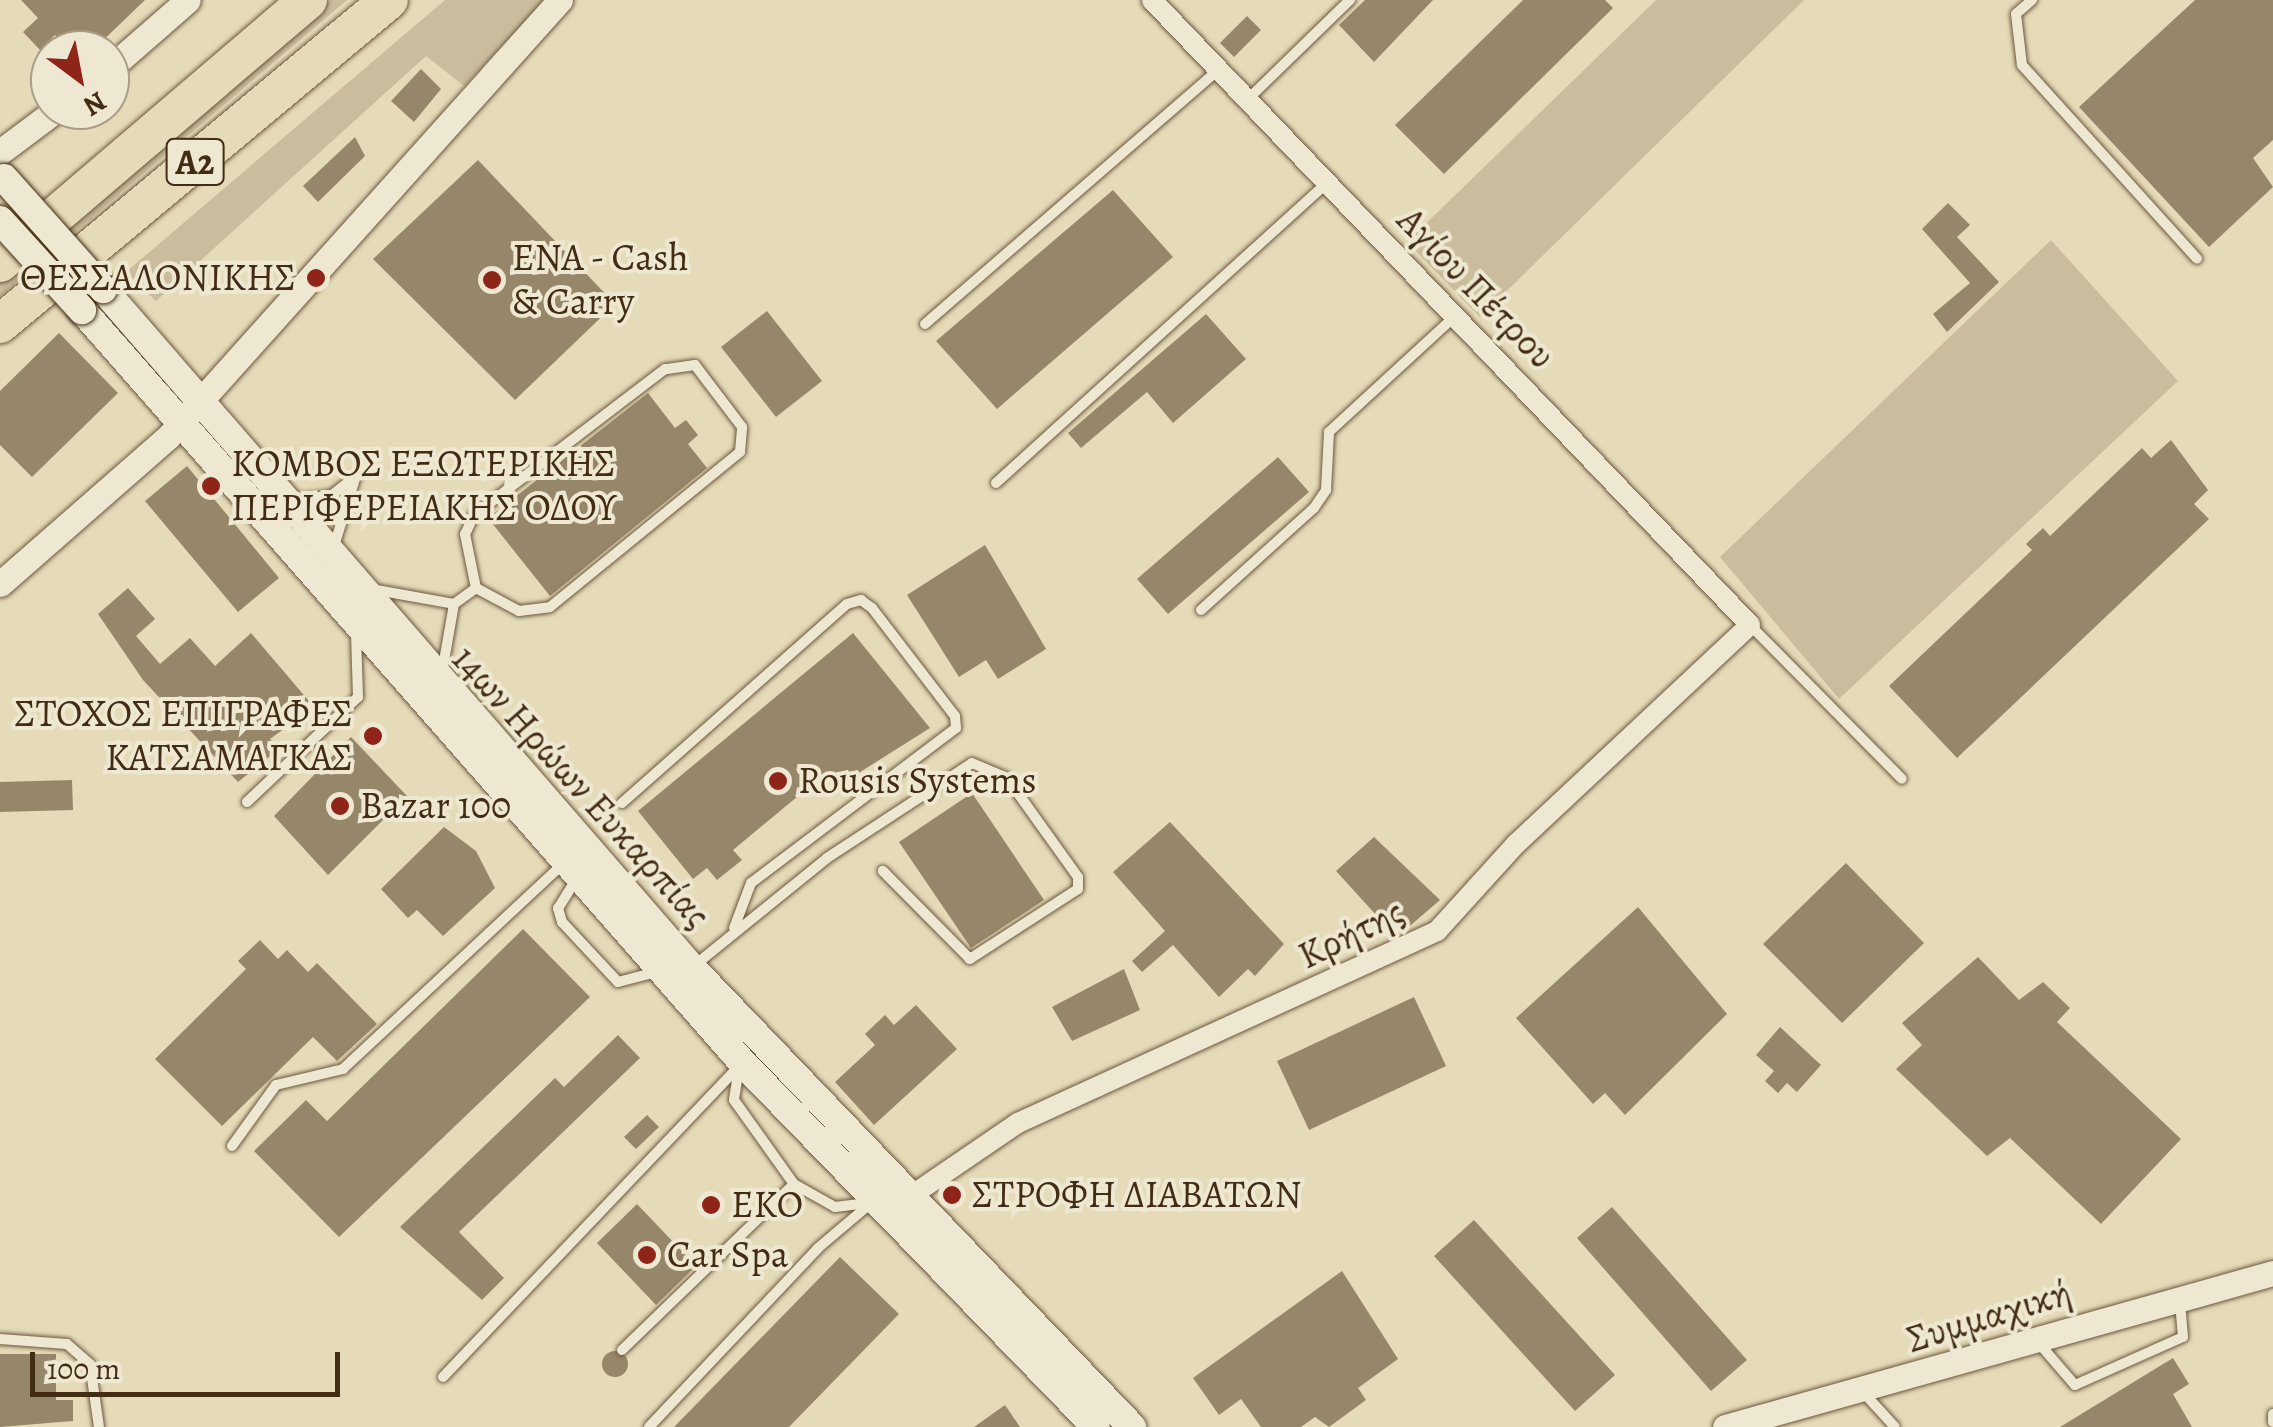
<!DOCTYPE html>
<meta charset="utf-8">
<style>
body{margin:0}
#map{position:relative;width:2273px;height:1427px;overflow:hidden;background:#e5dbb9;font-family:Alegreya,serif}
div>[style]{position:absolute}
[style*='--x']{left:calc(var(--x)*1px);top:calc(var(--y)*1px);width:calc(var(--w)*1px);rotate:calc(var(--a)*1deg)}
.green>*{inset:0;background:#c9bd9d}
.building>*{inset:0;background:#97876a}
.round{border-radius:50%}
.roads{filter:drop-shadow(0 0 2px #6c583d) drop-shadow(0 0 2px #6c583d)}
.service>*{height:10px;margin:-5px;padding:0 5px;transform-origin:5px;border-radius:5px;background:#eee8d2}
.minor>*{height:20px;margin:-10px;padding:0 10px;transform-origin:10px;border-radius:10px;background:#eee8d2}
.tertiary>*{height:25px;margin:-12.5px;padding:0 12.5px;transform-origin:12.5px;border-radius:12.5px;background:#eee8d2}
.secondary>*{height:28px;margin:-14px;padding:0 14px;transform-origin:14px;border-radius:14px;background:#eee8d2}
.motorway>*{height:38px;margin:-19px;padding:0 19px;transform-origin:19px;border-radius:19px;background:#e5dbb9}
.bridges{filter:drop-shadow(0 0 2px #432c14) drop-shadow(0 0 2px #432c14)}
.secondary-bridge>*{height:28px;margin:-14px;padding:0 14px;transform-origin:14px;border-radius:14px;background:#eee8d2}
.dots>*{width:28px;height:28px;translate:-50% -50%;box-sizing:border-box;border:5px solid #eee8d2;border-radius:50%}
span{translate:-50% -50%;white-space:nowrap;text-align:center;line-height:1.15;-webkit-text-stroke:8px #eee8d2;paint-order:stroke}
.shield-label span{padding:2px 8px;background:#eee8d2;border:2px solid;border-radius:8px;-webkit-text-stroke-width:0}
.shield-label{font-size:35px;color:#432c14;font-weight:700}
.poi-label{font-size:38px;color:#432c14}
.left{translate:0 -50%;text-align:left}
.right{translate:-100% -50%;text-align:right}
.street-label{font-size:38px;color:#432c14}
.north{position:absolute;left:30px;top:30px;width:100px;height:100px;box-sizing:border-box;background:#eee8d2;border:2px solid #aa9d86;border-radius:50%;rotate:148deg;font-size:28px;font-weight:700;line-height:40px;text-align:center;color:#432c14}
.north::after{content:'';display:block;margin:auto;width:35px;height:45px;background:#8f2418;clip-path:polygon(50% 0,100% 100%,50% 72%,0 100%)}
.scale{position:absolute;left:30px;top:1352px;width:310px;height:45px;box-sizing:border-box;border:5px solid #432c14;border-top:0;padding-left:12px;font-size:30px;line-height:35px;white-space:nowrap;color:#432c14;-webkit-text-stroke:8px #eee8d2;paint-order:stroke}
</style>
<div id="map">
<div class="green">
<i style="clip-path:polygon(331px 0,347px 0,0 296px,0 283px)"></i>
<i style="clip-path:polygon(445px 0,546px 0,464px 86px,426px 56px,156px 301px,126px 272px)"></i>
<i style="clip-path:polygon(1656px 0,1804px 0,1480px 317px,1407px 242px)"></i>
<i style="clip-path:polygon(2051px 240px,2178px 381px,1839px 699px,1720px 557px)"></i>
</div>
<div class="building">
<i style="clip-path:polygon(21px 0,145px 0,93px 50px,69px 50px,55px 35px,40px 50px,23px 32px,38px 18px)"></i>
<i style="clip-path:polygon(1365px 0,1433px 0,1374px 62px,1339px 25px)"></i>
<i style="clip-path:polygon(1523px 0,1605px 0,1613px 8px,1444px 174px,1395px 125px)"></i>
<i style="clip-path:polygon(2195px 0,2273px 0,2273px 140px,2253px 158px,2273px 187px,2209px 247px,2079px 107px)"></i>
<i style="clip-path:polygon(1247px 16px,1261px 30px,1234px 57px,1220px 43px)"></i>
<i style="clip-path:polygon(421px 69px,441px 89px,414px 122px,391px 101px)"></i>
<i style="clip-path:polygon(355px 137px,365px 156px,318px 202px,303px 186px)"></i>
<i style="clip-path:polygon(478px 160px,615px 304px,515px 400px,373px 259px)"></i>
<i style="clip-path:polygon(1113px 190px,1173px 257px,997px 409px,936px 341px)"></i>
<i style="clip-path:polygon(1948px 203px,1970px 225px,1957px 237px,1999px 282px,1947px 332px,1933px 314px,1970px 283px,1922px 229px)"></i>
<i style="clip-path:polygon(767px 311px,822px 381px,776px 417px,721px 347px)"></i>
<i style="clip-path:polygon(1206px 314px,1246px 359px,1173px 423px,1147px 392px,1081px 448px,1068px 433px)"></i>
<i style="clip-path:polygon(59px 333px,118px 393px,32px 477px,0 445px,0 391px)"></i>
<i style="clip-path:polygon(648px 393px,675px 428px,686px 420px,698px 435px,688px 444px,707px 468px,550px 596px,488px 518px)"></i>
<i style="clip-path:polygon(2171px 440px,2208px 490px,2194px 504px,2209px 519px,1957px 758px,1889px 686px,2032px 550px,2026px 544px,2043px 528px,2050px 536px,2142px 448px,2151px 458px)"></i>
<i style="clip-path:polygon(1278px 457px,1309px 492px,1168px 614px,1137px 579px)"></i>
<i style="clip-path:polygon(187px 466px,279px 578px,238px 612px,145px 501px)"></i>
<i style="clip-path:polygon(985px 545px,1046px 649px,998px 679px,986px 660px,959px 677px,907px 595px)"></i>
<i style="clip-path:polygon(128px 588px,155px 619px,136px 636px,160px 664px,190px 638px,215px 666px,251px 633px,314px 707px,270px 739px,279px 749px,238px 782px,143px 680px,98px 614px)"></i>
<i style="clip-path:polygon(853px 633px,930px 728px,838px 786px,827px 772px,733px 850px,742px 860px,717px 880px,707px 868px,693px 879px,638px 811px)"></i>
<i style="clip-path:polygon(351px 737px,407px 796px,328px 875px,274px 816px)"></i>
<i style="clip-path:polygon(72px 780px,73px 810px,0 812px,0 782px)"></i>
<i style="clip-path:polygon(972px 793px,1044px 900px,971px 948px,899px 842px)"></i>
<i style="clip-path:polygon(1170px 822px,1284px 944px,1255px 976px,1248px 969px,1219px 997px,1173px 945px,1142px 972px,1132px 961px,1165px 931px,1113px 872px)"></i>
<i style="clip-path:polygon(444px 827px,476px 851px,495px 888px,443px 936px,417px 910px,408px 918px,381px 889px)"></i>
<i style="clip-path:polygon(1374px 837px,1440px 900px,1404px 931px,1394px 920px,1387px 927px,1336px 871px)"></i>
<i style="clip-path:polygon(1846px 863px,1924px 943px,1842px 1023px,1763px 944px)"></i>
<i style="clip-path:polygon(1638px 907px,1727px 1014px,1625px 1115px,1605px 1093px,1593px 1104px,1516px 1018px)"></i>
<i style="clip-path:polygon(523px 929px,590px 997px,339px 1237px,254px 1151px,306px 1100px,327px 1121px)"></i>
<i style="clip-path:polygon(260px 940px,278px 959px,287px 950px,308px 972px,317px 963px,377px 1024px,337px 1061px,313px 1037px,222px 1126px,155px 1059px,246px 969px,238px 961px)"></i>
<i style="clip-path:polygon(1978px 957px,2019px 1000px,2043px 982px,2070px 1008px,2057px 1022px,2181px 1139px,2101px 1224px,2010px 1138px,1987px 1156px,1896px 1069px,1922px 1045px,1902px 1023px)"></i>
<i style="clip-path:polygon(1124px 969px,1140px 1010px,1072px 1041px,1052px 1007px)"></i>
<i style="clip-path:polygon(1414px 997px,1446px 1066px,1309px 1130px,1277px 1061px)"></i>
<i style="clip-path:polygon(916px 1005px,957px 1049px,874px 1125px,835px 1082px,875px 1045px,865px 1034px,885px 1015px,894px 1025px)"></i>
<i style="clip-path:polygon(1780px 1027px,1821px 1065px,1797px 1092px,1787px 1083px,1778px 1093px,1765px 1081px,1774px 1071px,1756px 1055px)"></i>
<i style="clip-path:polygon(618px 1035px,640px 1058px,459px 1232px,504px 1278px,482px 1300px,400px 1227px,555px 1078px,564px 1087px)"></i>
<i style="clip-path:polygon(647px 1115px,659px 1127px,636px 1149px,624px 1137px)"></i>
<i style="clip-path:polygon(637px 1204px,696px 1266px,656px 1305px,597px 1243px)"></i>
<i style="clip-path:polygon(1612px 1207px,1747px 1360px,1711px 1391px,1577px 1238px)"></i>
<i style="clip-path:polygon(1474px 1220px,1615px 1375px,1575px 1411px,1434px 1256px)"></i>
<i style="clip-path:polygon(840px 1257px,899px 1314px,789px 1427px,674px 1427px)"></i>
<i style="clip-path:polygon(1342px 1271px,1398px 1359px,1358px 1388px,1366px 1400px,1329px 1427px,1315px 1417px,1301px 1427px,1261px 1427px,1241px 1399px,1219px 1415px,1193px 1378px)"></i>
<i class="round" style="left:602px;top:1351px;width:26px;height:26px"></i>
<i style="clip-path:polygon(0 1354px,56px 1354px,56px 1400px,73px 1400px,73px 1421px,0 1427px)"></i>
<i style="clip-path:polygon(2173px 1358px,2189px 1384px,2173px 1394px,2192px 1427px,2060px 1427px)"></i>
<i style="clip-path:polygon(1005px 1405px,1020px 1427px,974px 1427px)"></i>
</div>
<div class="roads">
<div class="service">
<i style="--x:2032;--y:0;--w:21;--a:139"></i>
<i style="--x:2016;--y:14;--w:51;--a:83.3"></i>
<i style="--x:2022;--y:65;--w:261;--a:47.9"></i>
<i style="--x:1247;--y:100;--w:144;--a:-44.2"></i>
<i style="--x:925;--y:324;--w:386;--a:-40.9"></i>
<i style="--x:996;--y:483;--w:444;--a:-42.2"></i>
<i style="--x:294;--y:500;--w:38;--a:-7"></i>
<i style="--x:332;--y:495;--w:29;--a:-38"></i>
<i style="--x:334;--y:546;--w:73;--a:-72.6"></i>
<i style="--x:371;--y:589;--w:84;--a:10.2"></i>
<i style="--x:454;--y:604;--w:70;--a:99.9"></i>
<i style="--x:454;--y:604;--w:27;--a:-36"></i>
<i style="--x:476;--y:588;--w:49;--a:28.1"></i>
<i style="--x:519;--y:611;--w:31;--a:-7"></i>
<i style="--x:550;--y:607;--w:245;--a:-39.2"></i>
<i style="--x:740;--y:452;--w:25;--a:-85"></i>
<i style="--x:742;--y:427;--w:78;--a:-127.2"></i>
<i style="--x:695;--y:365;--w:30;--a:172"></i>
<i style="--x:665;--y:369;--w:240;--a:142.6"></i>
<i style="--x:474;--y:515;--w:21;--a:115"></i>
<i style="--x:465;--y:534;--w:55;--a:78.5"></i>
<i style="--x:1201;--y:610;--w:152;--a:-42.1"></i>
<i style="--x:1314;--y:508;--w:22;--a:-56"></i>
<i style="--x:1326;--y:490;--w:58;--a:-87"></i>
<i style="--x:1329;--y:432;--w:171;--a:-42.6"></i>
<i style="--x:1750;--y:625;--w:216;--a:45.4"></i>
<i style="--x:247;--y:802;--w:153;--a:-43.4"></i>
<i style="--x:358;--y:697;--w:65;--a:-91.8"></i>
<i style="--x:622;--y:803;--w:300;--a:-41.5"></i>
<i style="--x:847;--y:604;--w:15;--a:-16"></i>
<i style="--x:861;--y:600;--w:14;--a:36"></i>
<i style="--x:872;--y:608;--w:136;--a:52.5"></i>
<i style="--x:955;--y:716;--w:12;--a:85"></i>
<i style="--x:956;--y:728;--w:257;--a:142.9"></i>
<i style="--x:751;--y:883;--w:48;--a:110.7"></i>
<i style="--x:577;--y:878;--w:36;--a:122"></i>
<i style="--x:558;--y:908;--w:15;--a:74"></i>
<i style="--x:562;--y:922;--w:82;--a:47"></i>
<i style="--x:618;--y:982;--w:43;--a:-14.7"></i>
<i style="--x:695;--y:965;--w:170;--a:-39"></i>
<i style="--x:827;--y:858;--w:173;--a:-33.2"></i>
<i style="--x:972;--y:763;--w:38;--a:23"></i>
<i style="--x:1007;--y:778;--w:122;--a:54.4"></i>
<i style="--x:1078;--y:877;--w:12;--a:90"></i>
<i style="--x:1078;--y:889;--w:129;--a:147.1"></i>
<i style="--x:970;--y:959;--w:124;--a:-134.7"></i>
<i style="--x:738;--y:1074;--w:26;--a:99"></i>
<i style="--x:734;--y:1100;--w:103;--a:54.5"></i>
<i style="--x:794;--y:1184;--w:47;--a:29.3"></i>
<i style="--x:835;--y:1207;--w:35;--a:-7"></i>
<i style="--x:232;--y:1146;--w:75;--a:-54.2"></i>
<i style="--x:276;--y:1085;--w:69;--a:-13.4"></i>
<i style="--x:343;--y:1069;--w:302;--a:-43"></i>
<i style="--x:0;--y:1339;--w:67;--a:4.3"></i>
<i style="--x:67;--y:1344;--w:30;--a:41"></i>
<i style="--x:90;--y:1364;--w:64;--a:81.9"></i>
<i style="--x:2037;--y:1341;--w:58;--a:49.2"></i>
<i style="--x:2075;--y:1385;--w:118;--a:-24"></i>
<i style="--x:2183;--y:1337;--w:38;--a:-95"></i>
<i style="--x:622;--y:1350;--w:239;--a:-44"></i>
<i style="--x:443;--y:1377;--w:434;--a:-46.4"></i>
<i style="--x:1863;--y:1392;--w:47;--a:47.6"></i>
<i style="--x:2273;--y:1414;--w:8;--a:90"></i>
<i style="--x:649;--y:1427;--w:246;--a:-46.6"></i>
<i style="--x:818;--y:1248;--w:70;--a:-40.3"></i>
</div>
<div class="minor">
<i style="--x:908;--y:1198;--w:133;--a:-34.3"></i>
<i style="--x:1018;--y:1123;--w:461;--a:-24.6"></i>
<i style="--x:1437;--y:931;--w:118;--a:-47.8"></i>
<i style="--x:1516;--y:844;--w:320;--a:-43.1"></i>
<i style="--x:1750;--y:625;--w:865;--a:-133.74"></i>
</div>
<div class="tertiary">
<i style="--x:110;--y:68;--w:103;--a:-41.1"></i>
<i style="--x:0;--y:152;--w:70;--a:-36.9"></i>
<i style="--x:0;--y:584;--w:223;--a:-41.2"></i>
<i style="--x:168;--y:437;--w:587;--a:-48.11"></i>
<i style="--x:1725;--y:1427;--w:569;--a:-15.7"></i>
</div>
<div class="secondary">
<i style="--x:103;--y:289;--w:899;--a:49.06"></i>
<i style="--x:692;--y:968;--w:636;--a:46.21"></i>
<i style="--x:82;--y:310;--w:1001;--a:48.73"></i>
<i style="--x:742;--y:1062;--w:508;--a:45.88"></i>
</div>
<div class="motorway">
<i style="--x:0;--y:263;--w:405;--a:-40.5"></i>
<i style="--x:0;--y:324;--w:506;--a:-39.79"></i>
</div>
</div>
<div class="bridges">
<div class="secondary-bridge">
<i style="--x:4;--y:178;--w:149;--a:48.3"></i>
<i style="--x:0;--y:220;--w:122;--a:47.7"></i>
</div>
</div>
<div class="dots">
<i style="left:316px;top:278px;background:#8f2418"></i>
<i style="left:492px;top:280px;background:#8f2418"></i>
<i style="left:211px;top:486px;background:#8f2418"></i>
<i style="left:373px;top:736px;background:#8f2418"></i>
<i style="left:778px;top:781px;background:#8f2418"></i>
<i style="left:340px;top:806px;background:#8f2418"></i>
<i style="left:952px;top:1195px;background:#8f2418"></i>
<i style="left:711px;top:1205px;background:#8f2418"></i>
<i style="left:647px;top:1255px;background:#8f2418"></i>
</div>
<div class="shield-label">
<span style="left:195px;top:162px">Α2</span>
</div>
<div class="poi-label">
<span class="left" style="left:512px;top:280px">ENA - Cash<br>&amp; Carry</span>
<span class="right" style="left:296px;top:278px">ΘΕΣΣΑΛΟΝΙΚΗΣ</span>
<span class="left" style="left:231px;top:486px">ΚΟΜΒΟΣ ΕΞΩΤΕΡΙΚΗΣ<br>ΠΕΡΙΦΕΡΕΙΑΚΗΣ ΟΔΟΥ</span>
<span class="right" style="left:353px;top:736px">ΣΤΟΧΟΣ ΕΠΙΓΡΑΦΕΣ<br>ΚΑΤΣΑΜΑΓΚΑΣ</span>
<span class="left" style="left:798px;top:781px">Rousis Systems</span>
<span class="left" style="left:360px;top:806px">Bazar 100</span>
<span class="left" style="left:972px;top:1195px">ΣΤΡΟΦΗ ΔΙΑΒΑΤΩΝ</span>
<span class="left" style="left:731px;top:1205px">ΕΚΟ</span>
<span class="left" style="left:667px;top:1255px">Car Spa</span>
</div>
<div class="street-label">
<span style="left:1476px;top:288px;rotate:46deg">Αγίου Πέτρου</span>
<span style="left:581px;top:787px;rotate:48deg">14ων Ηρώων Ευκαρπίας</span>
<span style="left:1351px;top:934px;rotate:-26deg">Κρήτης</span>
<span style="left:1989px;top:1316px;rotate:-17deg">Συμμαχική</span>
</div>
<div class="north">N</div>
<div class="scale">100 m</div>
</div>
